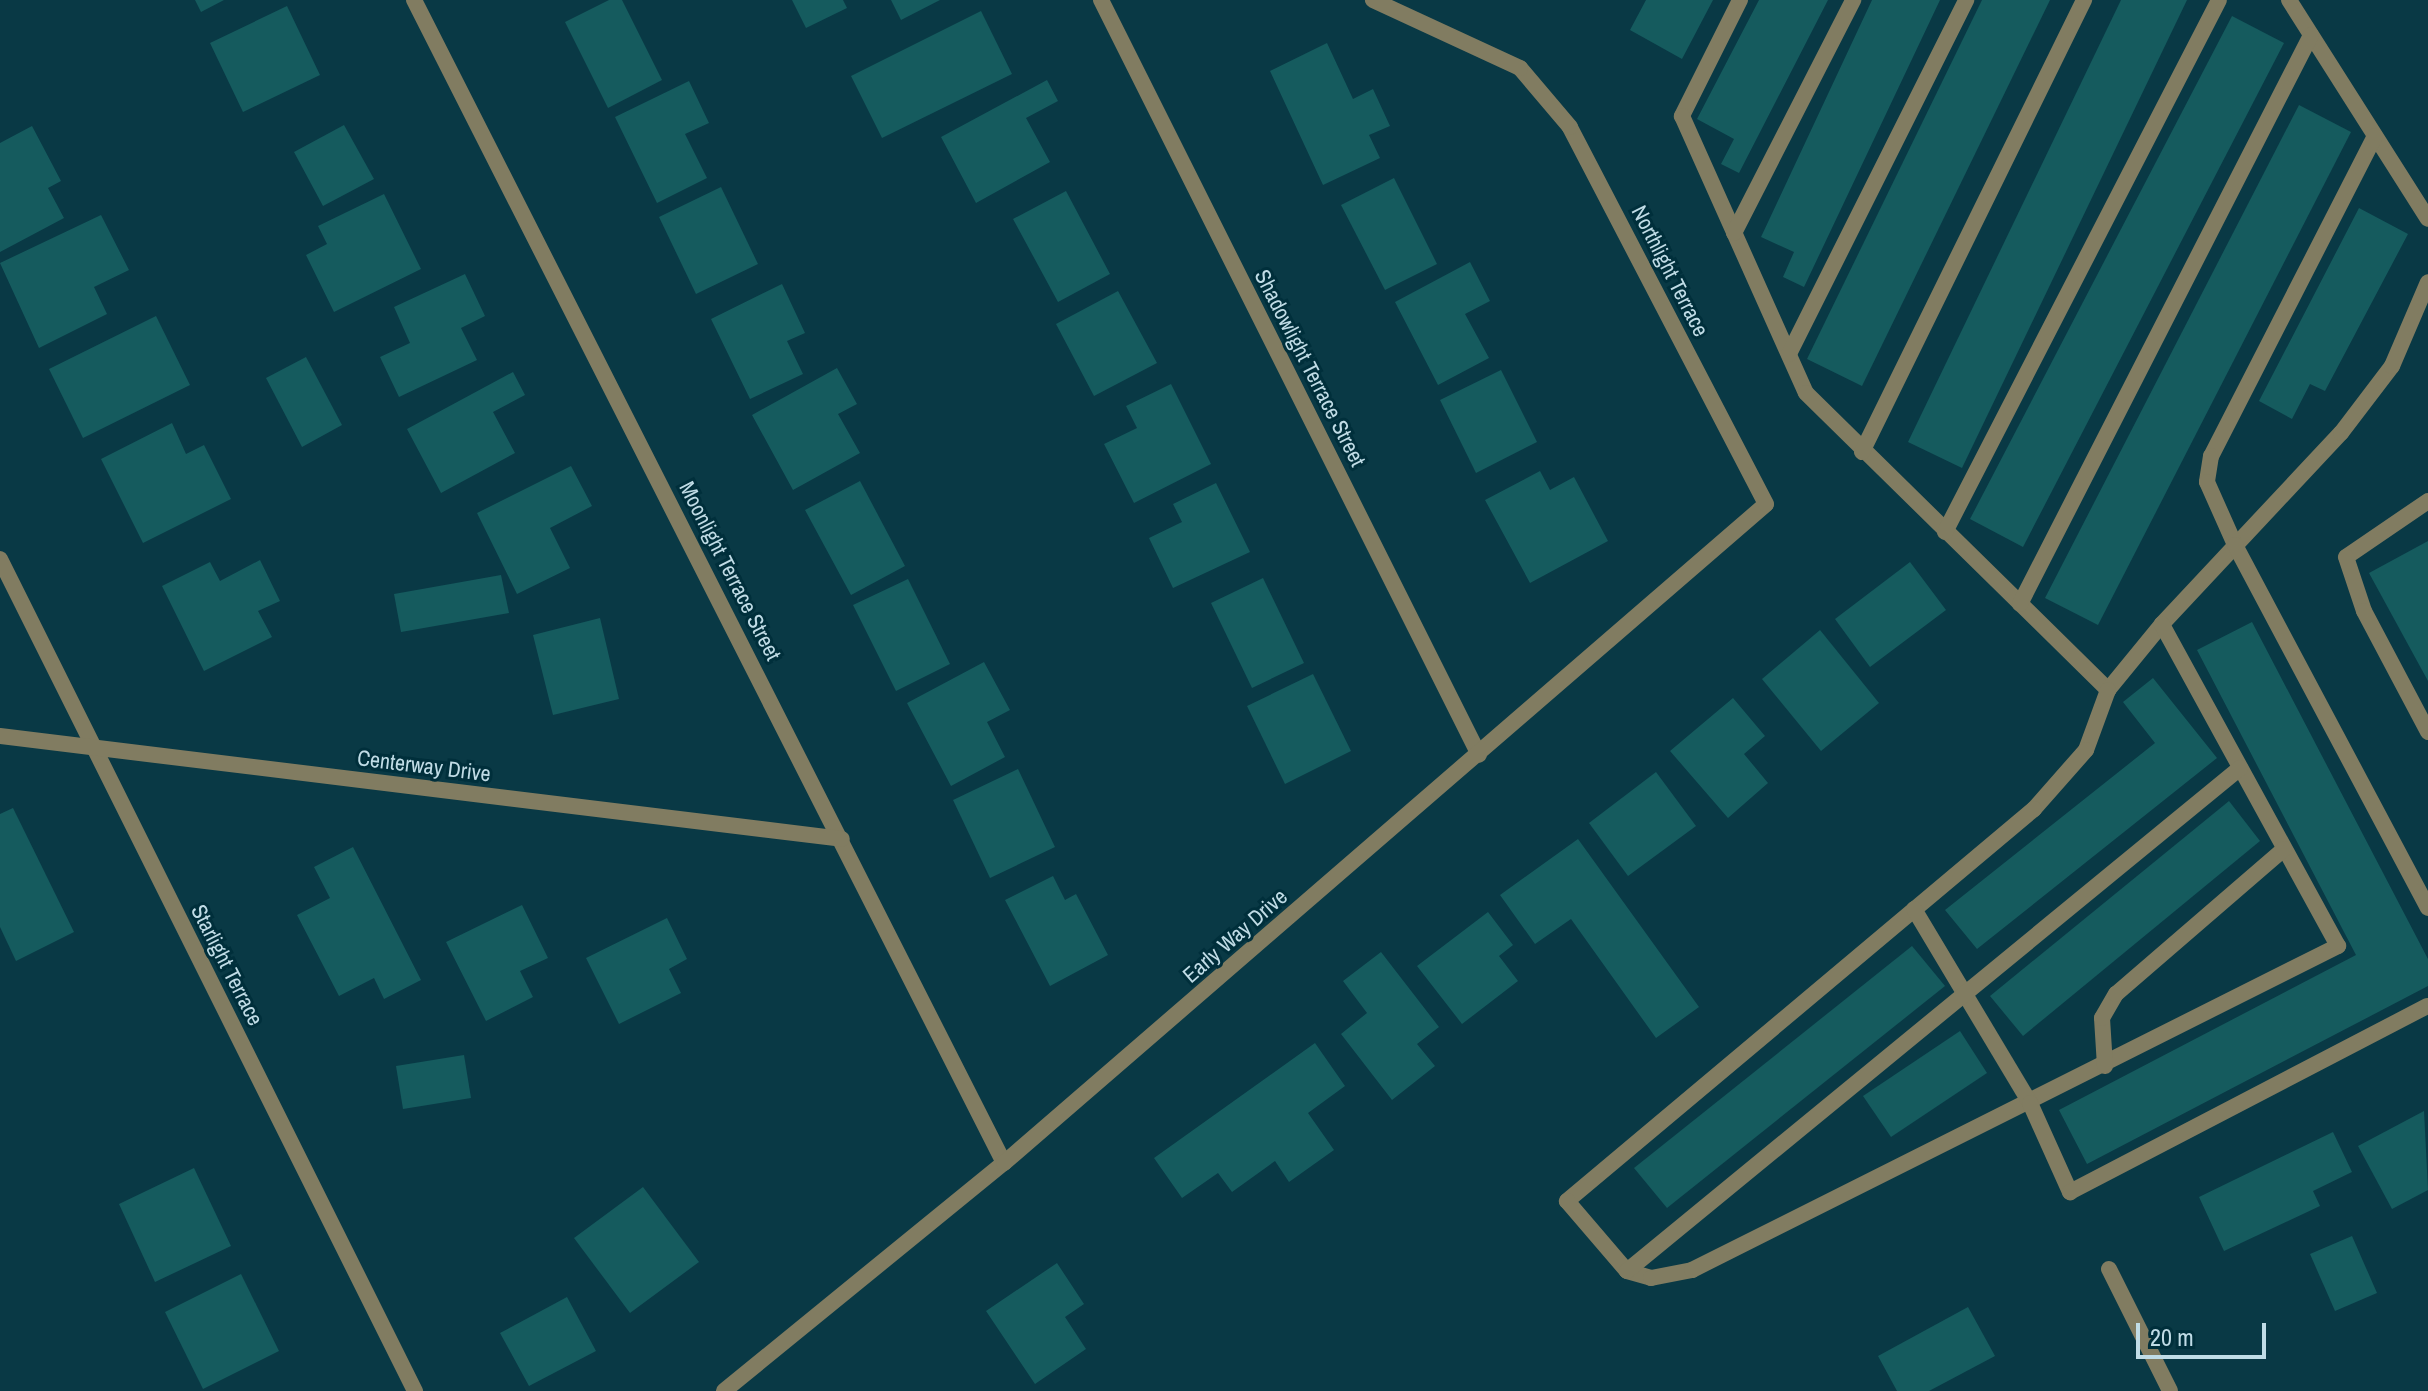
<!DOCTYPE html>
<style>
body{margin:0}
#map{position:relative;width:2428px;height:1391px;overflow:hidden;background:#093945;font-family:"Archivo Narrow",sans-serif}
div>[style]{position:absolute}
[style*='--x']{left:calc(var(--x)*1px);top:calc(var(--y)*1px);width:calc(var(--w)*1px);rotate:calc(var(--a)*1deg)}
.building>*{inset:0;background:#155b5e}
.service>*{height:16px;margin:-8px;padding:0 8px;transform-origin:8px;border-radius:8px;background:#817c61}
.minor>*{height:16px;margin:-8px;padding:0 8px;transform-origin:8px;border-radius:8px;background:#817c61}
span{translate:-50% -50%;white-space:nowrap;text-align:center;line-height:1.15;-webkit-text-stroke:6px #002f3b;paint-order:stroke}
.street-label{font-size:22px;color:#c0dce6}
.scale{position:absolute;left:2136px;top:1323px;width:130px;height:36px;box-sizing:border-box;border:4px solid #c0dce6;border-top:0;padding-left:10px;font-size:24px;line-height:28px;white-space:nowrap;color:#c0dce6;-webkit-text-stroke:6px #002f3b;paint-order:stroke}
</style>
<div id="map">
<div class="building">
<i style="clip-path:polygon(195px 0,224px 0,201px 12px)"></i>
<i style="clip-path:polygon(609px 0,622px 0,662px 80px,608px 108px,565px 22px)"></i>
<i style="clip-path:polygon(792px 0,843px 0,847px 8px,806px 28px)"></i>
<i style="clip-path:polygon(891px 0,940px 0,901px 20px)"></i>
<i style="clip-path:polygon(1646px 0,1713px 0,1682px 59px,1630px 30px)"></i>
<i style="clip-path:polygon(1759px 0,1828px 0,1739px 173px,1721px 164px,1734px 139px,1697px 119px)"></i>
<i style="clip-path:polygon(1872px 0,1940px 0,1804px 287px,1783px 277px,1794px 252px,1761px 237px)"></i>
<i style="clip-path:polygon(1982px 0,2050px 0,1862px 386px,1807px 359px)"></i>
<i style="clip-path:polygon(2121px 0,2187px 0,1962px 468px,1908px 442px)"></i>
<i style="clip-path:polygon(287px 6px,320px 75px,243px 112px,210px 43px)"></i>
<i style="clip-path:polygon(981px 11px,1012px 74px,882px 138px,851px 76px)"></i>
<i style="clip-path:polygon(2232px 16px,2284px 43px,2023px 547px,1970px 519px)"></i>
<i style="clip-path:polygon(1327px 43px,1353px 99px,1373px 89px,1390px 126px,1369px 135px,1380px 158px,1323px 185px,1270px 71px)"></i>
<i style="clip-path:polygon(1047px 80px,1058px 101px,1026px 118px,1050px 162px,976px 203px,941px 137px)"></i>
<i style="clip-path:polygon(689px 81px,709px 123px,685px 134px,707px 178px,657px 203px,615px 117px)"></i>
<i style="clip-path:polygon(2299px 105px,2351px 132px,2098px 625px,2045px 598px)"></i>
<i style="clip-path:polygon(344px 125px,374px 179px,323px 206px,294px 152px)"></i>
<i style="clip-path:polygon(32px 126px,61px 181px,48px 188px,64px 218px,0 252px,0 143px)"></i>
<i style="clip-path:polygon(1394px 178px,1437px 264px,1385px 290px,1341px 205px)"></i>
<i style="clip-path:polygon(721px 187px,758px 264px,696px 294px,659px 217px)"></i>
<i style="clip-path:polygon(1066px 191px,1110px 274px,1058px 302px,1013px 219px)"></i>
<i style="clip-path:polygon(384px 194px,421px 269px,334px 312px,306px 255px,327px 244px,318px 226px)"></i>
<i style="clip-path:polygon(2359px 208px,2408px 234px,2325px 391px,2310px 384px,2292px 419px,2259px 401px)"></i>
<i style="clip-path:polygon(101px 215px,129px 270px,94px 287px,107px 314px,39px 348px,0 263px)"></i>
<i style="clip-path:polygon(1470px 262px,1490px 301px,1465px 314px,1489px 358px,1438px 385px,1395px 302px)"></i>
<i style="clip-path:polygon(465px 274px,485px 316px,461px 328px,477px 360px,399px 397px,380px 357px,410px 343px,394px 307px)"></i>
<i style="clip-path:polygon(782px 284px,805px 333px,787px 341px,803px 374px,750px 399px,711px 319px)"></i>
<i style="clip-path:polygon(1118px 291px,1157px 363px,1094px 396px,1056px 324px)"></i>
<i style="clip-path:polygon(156px 316px,190px 385px,83px 438px,49px 369px)"></i>
<i style="clip-path:polygon(306px 357px,342px 425px,302px 447px,266px 378px)"></i>
<i style="clip-path:polygon(837px 368px,857px 404px,838px 414px,860px 453px,793px 490px,752px 415px)"></i>
<i style="clip-path:polygon(1501px 370px,1537px 442px,1476px 473px,1440px 400px)"></i>
<i style="clip-path:polygon(513px 372px,525px 395px,493px 412px,515px 453px,441px 493px,407px 429px)"></i>
<i style="clip-path:polygon(1171px 384px,1211px 464px,1134px 503px,1104px 444px,1137px 428px,1126px 406px)"></i>
<i style="clip-path:polygon(172px 423px,186px 454px,204px 445px,231px 499px,143px 543px,101px 459px)"></i>
<i style="clip-path:polygon(571px 466px,592px 506px,550px 528px,570px 568px,517px 594px,477px 513px)"></i>
<i style="clip-path:polygon(1540px 471px,1550px 490px,1574px 477px,1608px 541px,1530px 583px,1485px 500px)"></i>
<i style="clip-path:polygon(860px 481px,905px 566px,851px 595px,805px 510px)"></i>
<i style="clip-path:polygon(1216px 483px,1250px 552px,1173px 588px,1149px 538px,1182px 522px,1173px 504px)"></i>
<i style="clip-path:polygon(2428px 541px,2428px 681px,2369px 573px)"></i>
<i style="clip-path:polygon(260px 560px,280px 601px,258px 611px,272px 637px,204px 671px,162px 586px,210px 562px,220px 581px)"></i>
<i style="clip-path:polygon(1910px 562px,1946px 610px,1870px 667px,1835px 619px)"></i>
<i style="clip-path:polygon(501px 575px,509px 613px,401px 632px,394px 594px)"></i>
<i style="clip-path:polygon(1263px 578px,1304px 663px,1252px 688px,1211px 603px)"></i>
<i style="clip-path:polygon(908px 579px,950px 664px,896px 691px,853px 605px)"></i>
<i style="clip-path:polygon(600px 618px,619px 699px,553px 715px,533px 635px)"></i>
<i style="clip-path:polygon(2252px 622px,2428px 959px,2428px 986px,2087px 1164px,2059px 1110px,2356px 955px,2197px 650px)"></i>
<i style="clip-path:polygon(1820px 630px,1879px 703px,1821px 751px,1762px 679px)"></i>
<i style="clip-path:polygon(984px 662px,1010px 710px,987px 722px,1005px 757px,951px 786px,907px 703px)"></i>
<i style="clip-path:polygon(1313px 674px,1351px 751px,1285px 784px,1247px 706px)"></i>
<i style="clip-path:polygon(2153px 678px,2217px 758px,1977px 949px,1945px 910px,2155px 743px,2123px 702px)"></i>
<i style="clip-path:polygon(1733px 698px,1765px 736px,1744px 754px,1768px 783px,1728px 818px,1670px 751px)"></i>
<i style="clip-path:polygon(1018px 769px,1055px 847px,990px 878px,953px 800px)"></i>
<i style="clip-path:polygon(1656px 772px,1696px 826px,1628px 876px,1589px 823px)"></i>
<i style="clip-path:polygon(2229px 801px,2260px 841px,2023px 1036px,1990px 996px)"></i>
<i style="clip-path:polygon(13px 808px,74px 932px,16px 961px,0 927px,0 814px)"></i>
<i style="clip-path:polygon(1578px 839px,1699px 1007px,1656px 1038px,1571px 919px,1535px 944px,1500px 895px)"></i>
<i style="clip-path:polygon(353px 847px,421px 980px,384px 999px,374px 978px,339px 996px,297px 915px,330px 898px,314px 867px)"></i>
<i style="clip-path:polygon(1053px 876px,1065px 900px,1076px 894px,1108px 955px,1050px 986px,1005px 900px)"></i>
<i style="clip-path:polygon(522px 905px,548px 958px,520px 971px,533px 997px,486px 1021px,446px 942px)"></i>
<i style="clip-path:polygon(1488px 912px,1513px 945px,1499px 956px,1518px 981px,1462px 1024px,1417px 966px)"></i>
<i style="clip-path:polygon(667px 918px,687px 959px,669px 969px,681px 993px,619px 1024px,586px 958px)"></i>
<i style="clip-path:polygon(1912px 946px,1945px 986px,1667px 1208px,1634px 1168px)"></i>
<i style="clip-path:polygon(1381px 952px,1439px 1027px,1417px 1044px,1435px 1066px,1392px 1100px,1341px 1034px,1367px 1013px,1343px 981px)"></i>
<i style="clip-path:polygon(1960px 1031px,1987px 1073px,1891px 1137px,1863px 1096px)"></i>
<i style="clip-path:polygon(1315px 1043px,1345px 1086px,1308px 1113px,1334px 1150px,1289px 1182px,1275px 1161px,1232px 1192px,1218px 1173px,1182px 1198px,1154px 1158px)"></i>
<i style="clip-path:polygon(464px 1055px,471px 1098px,403px 1109px,396px 1066px)"></i>
<i style="clip-path:polygon(2424px 1111px,2428px 1190px,2392px 1209px,2358px 1146px)"></i>
<i style="clip-path:polygon(2333px 1132px,2352px 1172px,2313px 1191px,2320px 1206px,2224px 1251px,2199px 1197px)"></i>
<i style="clip-path:polygon(194px 1168px,231px 1246px,155px 1282px,119px 1204px)"></i>
<i style="clip-path:polygon(643px 1187px,699px 1262px,630px 1313px,574px 1238px)"></i>
<i style="clip-path:polygon(2352px 1236px,2377px 1293px,2335px 1311px,2310px 1254px)"></i>
<i style="clip-path:polygon(1057px 1263px,1084px 1304px,1065px 1317px,1086px 1349px,1035px 1384px,986px 1311px)"></i>
<i style="clip-path:polygon(241px 1274px,279px 1351px,203px 1389px,165px 1312px)"></i>
<i style="clip-path:polygon(567px 1297px,596px 1351px,529px 1386px,500px 1333px)"></i>
<i style="clip-path:polygon(1968px 1307px,1995px 1356px,1929px 1391px,1897px 1391px,1878px 1356px)"></i>
</div>
<div class="service">
<i style="--x:1740;--y:0;--w:130;--a:116.6"></i>
<i style="--x:1682;--y:116;--w:303;--a:65.9"></i>
<i style="--x:1806;--y:393;--w:424;--a:44.5"></i>
<i style="--x:2108;--y:690;--w:85;--a:-50.7"></i>
<i style="--x:2162;--y:624;--w:262;--a:-46.9"></i>
<i style="--x:2341;--y:433;--w:84;--a:-52.7"></i>
<i style="--x:2392;--y:366;--w:91;--a:-66.8"></i>
<i style="--x:2289;--y:0;--w:259;--a:57.6"></i>
<i style="--x:2375;--y:136;--w:360;--a:117.1"></i>
<i style="--x:2211;--y:456;--w:26;--a:99"></i>
<i style="--x:2207;--y:482;--w:69;--a:66"></i>
<i style="--x:2235;--y:545;--w:411;--a:62"></i>
<i style="--x:1734;--y:233;--w:262;--a:-62.9"></i>
<i style="--x:1789;--y:354;--w:396;--a:-63.4"></i>
<i style="--x:1862;--y:452;--w:504;--a:-63.84"></i>
<i style="--x:2428;--y:501;--w:99;--a:145.7"></i>
<i style="--x:2346;--y:557;--w:57;--a:71.6"></i>
<i style="--x:2364;--y:611;--w:137;--a:62.1"></i>
<i style="--x:1945;--y:532;--w:598;--a:-62.75"></i>
<i style="--x:2020;--y:604;--w:639;--a:-62.91"></i>
<i style="--x:2108;--y:690;--w:64;--a:110.1"></i>
<i style="--x:2086;--y:750;--w:79;--a:131.4"></i>
<i style="--x:2034;--y:809;--w:610;--a:139.99"></i>
<i style="--x:1567;--y:1201;--w:92;--a:49.4"></i>
<i style="--x:1627;--y:1271;--w:25;--a:16"></i>
<i style="--x:1651;--y:1278;--w:42;--a:-11"></i>
<i style="--x:1692;--y:1270;--w:723;--a:-26.64"></i>
<i style="--x:2338;--y:946;--w:367;--a:-118.7"></i>
<i style="--x:1914;--y:909;--w:226;--a:59.1"></i>
<i style="--x:2030;--y:1103;--w:98;--a:65.8"></i>
<i style="--x:2070;--y:1192;--w:403;--a:-27.5"></i>
<i style="--x:2105;--y:1066;--w:48;--a:-93.6"></i>
<i style="--x:2102;--y:1018;--w:28;--a:-60"></i>
<i style="--x:2116;--y:994;--w:222;--a:-40.8"></i>
<i style="--x:1627;--y:1271;--w:793;--a:-39.37"></i>
</div>
<div class="minor">
<i style="--x:414;--y:0;--w:1304;--a:63.1"></i>
<i style="--x:1101;--y:0;--w:844;--a:63.4"></i>
<i style="--x:0;--y:559;--w:930;--a:63.49"></i>
<i style="--x:0;--y:736;--w:848;--a:6.97"></i>
<i style="--x:2109;--y:1269;--w:136;--a:63.4"></i>
<i style="--x:724;--y:1391;--w:361;--a:-39.2"></i>
<i style="--x:1004;--y:1163;--w:1007;--a:-40.85"></i>
<i style="--x:1766;--y:504;--w:425;--a:-117.5"></i>
<i style="--x:1570;--y:127;--w:77;--a:-130.3"></i>
<i style="--x:1520;--y:68;--w:162;--a:-155.2"></i>
</div>
<div class="street-label">
<span style="left:1670px;top:271px;rotate:63deg">Northlight Terrace</span>
<span style="left:1310px;top:368px;rotate:63deg">Shadowlight Terrace Street</span>
<span style="left:730px;top:571px;rotate:63deg">Moonlight Terrace Street</span>
<span style="left:424px;top:766px;rotate:7deg">Centerway Drive</span>
<span style="left:1235px;top:936px;rotate:-41deg">Early Way Drive</span>
<span style="left:227px;top:965px;rotate:63deg">Starlight Terrace</span>
</div>
<div class="scale">20 m</div>
</div>
